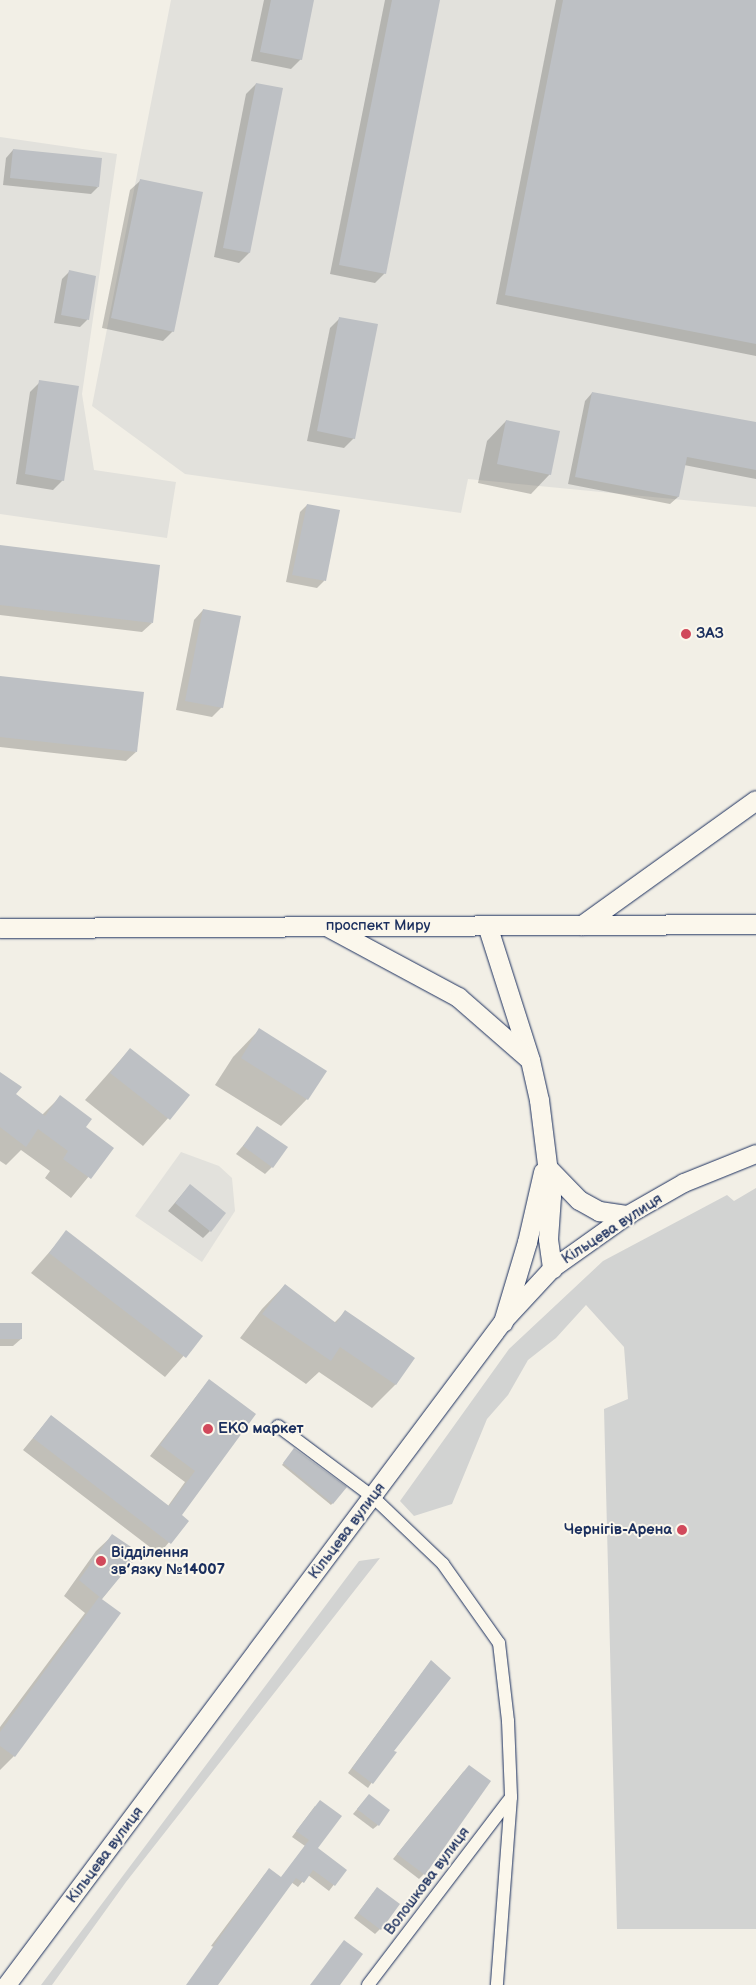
<!DOCTYPE html>
<meta charset="utf-8">
<style>
body{margin:0}
#map{position:relative;width:756px;height:1985px;overflow:hidden;background:#f2efe6;font-family:"Balsamiq Sans",sans-serif}
div>[style]{position:absolute}
[style*='--x']{left:calc(var(--x)*1px);top:calc(var(--y)*1px);width:calc(var(--w)*1px);rotate:calc(var(--a)*1deg)}
.built>*{inset:0;background:#e2e1dc}
.green>*{inset:0;background:#d2d3d2}
.shadow>*{inset:0;background:#0003}
.building>*{inset:0;background:#bdc0c4}
.roads{filter:drop-shadow(0 0 1px #1b2f5e) drop-shadow(0 0 1px #1b2f5e)}
.street>*{height:12px;margin:-6px;padding:0 6px;transform-origin:6px;border-radius:6px;background:#fbf7ec}
.secondary>*{height:18px;margin:-9px;padding:0 9px;transform-origin:9px;border-radius:9px;background:#fbf7ec}
.primary>*{height:19px;margin:-9.5px;padding:0 9.5px;transform-origin:9.5px;border-radius:9.5px;background:#fbf7ec}
.dots>*{width:14px;height:14px;translate:-50% -50%;box-sizing:border-box;border:2px solid #fbf7ec;border-radius:50%}
span{translate:-50% -50%;white-space:nowrap;text-align:center;line-height:1.15;-webkit-text-stroke:4px #fbf7ec;paint-order:stroke}
.poi-label{font-size:15px;color:#1b2f5e;font-weight:700}
.left{translate:0 -50%;text-align:left}
.right{translate:-100% -50%;text-align:right}
.street-label{font-size:15px;color:#1b2f5e}
</style>
<div id="map">
<div class="built">
<i style="clip-path:polygon(171px 0,756px 0,756px 507px,468px 479px,461px 513px,185px 474px,92px 406px)"></i>
<i style="clip-path:polygon(0 137px,117px 154px,82px 394px,94px 470px,176px 482px,167px 538px,0 514px)"></i>
<i style="clip-path:polygon(181px 1152px,219px 1166px,232px 1178px,235px 1211px,202px 1262px,135px 1216px)"></i>
</div>
<div class="green">
<i style="clip-path:polygon(756px 1188px,756px 1929px,617px 1929px,604px 1409px,628px 1399px,624px 1347px,586px 1305px,556px 1338px,528px 1360px,508px 1395px,487px 1419px,452px 1504px,414px 1516px,400px 1501px,509px 1349px,603px 1261px,727px 1195px,734px 1201px)"></i>
<i style="clip-path:polygon(380px 1558px,126px 1882px,52px 1985px,41px 1985px,359px 1561px)"></i>
</div>
<div class="shadow">
<i style="clip-path:polygon(264px 0,313px 0,301px 59px,291px 69px,251px 61px)"></i>
<i style="clip-path:polygon(385px 0,439px 0,385px 273px,375px 283px,330px 274px)"></i>
<i style="clip-path:polygon(556px 0,756px 0,756px 356px,496px 304px)"></i>
<i style="clip-path:polygon(256px 84px,249px 253px,239px 263px,214px 257px,246px 94px)"></i>
<i style="clip-path:polygon(13px 150px,98px 187px,91px 194px,3px 185px,6px 158px)"></i>
<i style="clip-path:polygon(140px 181px,173px 331px,163px 341px,102px 328px,130px 190px)"></i>
<i style="clip-path:polygon(69px 272px,95px 277px,87px 320px,80px 327px,54px 323px,62px 279px)"></i>
<i style="clip-path:polygon(340px 318px,354px 438px,344px 448px,307px 441px,330px 328px)"></i>
<i style="clip-path:polygon(40px 382px,63px 480px,53px 490px,16px 484px,30px 392px)"></i>
<i style="clip-path:polygon(592px 393px,756px 423px,756px 479px,684px 465px,678px 497px,670px 504px,568px 484px,585px 401px)"></i>
<i style="clip-path:polygon(506px 421px,550px 474px,531px 494px,478px 483px,487px 441px)"></i>
<i style="clip-path:polygon(307px 505px,338px 511px,324px 581px,317px 588px,286px 582px,300px 512px)"></i>
<i style="clip-path:polygon(0 547px,152px 623px,142px 632px,0 615px)"></i>
<i style="clip-path:polygon(203px 610px,222px 707px,212px 717px,176px 710px,194px 620px)"></i>
<i style="clip-path:polygon(0 677px,136px 752px,126px 761px,0 747px)"></i>
<i style="clip-path:polygon(259px 1030px,307px 1099px,281px 1126px,215px 1085px,233px 1057px)"></i>
<i style="clip-path:polygon(130px 1049px,188px 1096px,143px 1146px,85px 1100px)"></i>
<i style="clip-path:polygon(0 1073px,14px 1095px,42px 1115px,60px 1097px,84px 1128px,112px 1148px,71px 1198px,45px 1178px,50px 1171px,21px 1150px,6px 1165px,0 1161px)"></i>
<i style="clip-path:polygon(258px 1128px,272px 1167px,265px 1174px,236px 1154px)"></i>
<i style="clip-path:polygon(190px 1185px,210px 1231px,203px 1238px,168px 1211px)"></i>
<i style="clip-path:polygon(67px 1232px,201px 1336px,165px 1377px,31px 1273px)"></i>
<i style="clip-path:polygon(285px 1285px,334px 1323px,345px 1312px,413px 1358px,395px 1385px,372px 1408px,319px 1372px,306px 1384px,240px 1338px,262px 1309px)"></i>
<i style="clip-path:polygon(0 1324px,21px 1339px,13px 1346px,0 1346px)"></i>
<i style="clip-path:polygon(209px 1380px,254px 1414px,180px 1515px,187px 1521px,159px 1554px,23px 1450px,51px 1416px,168px 1506px,185px 1482px,150px 1456px)"></i>
<i style="clip-path:polygon(292px 1452px,345px 1488px,331px 1505px,282px 1465px)"></i>
<i style="clip-path:polygon(112px 1536px,138px 1554px,101px 1600px,14px 1756px,0 1770px,0 1727px,85px 1613px,64px 1596px,96px 1551px)"></i>
<i style="clip-path:polygon(431px 1661px,393px 1751px,368px 1788px,348px 1773px)"></i>
<i style="clip-path:polygon(464px 1771px,424px 1874px,419px 1879px,393px 1859px)"></i>
<i style="clip-path:polygon(369px 1795px,378px 1825px,373px 1829px,353px 1814px)"></i>
<i style="clip-path:polygon(315px 1806px,316px 1848px,345px 1870px,329px 1891px,308px 1875px,298px 1887px,291px 1882px,216px 1985px,188px 1985px,214px 1947px,211px 1946px,264px 1875px,269px 1870px,281px 1878px,305px 1846px,292px 1837px)"></i>
<i style="clip-path:polygon(373px 1893px,380px 1929px,375px 1934px,354px 1918px)"></i>
</div>
<div class="building">
<i style="clip-path:polygon(271px 0,314px 0,302px 60px,260px 52px)"></i>
<i style="clip-path:polygon(392px 0,440px 0,386px 274px,339px 265px)"></i>
<i style="clip-path:polygon(563px 0,756px 0,756px 344px,505px 295px)"></i>
<i style="clip-path:polygon(256px 83px,283px 88px,250px 253px,223px 248px)"></i>
<i style="clip-path:polygon(13px 149px,102px 158px,99px 187px,10px 178px)"></i>
<i style="clip-path:polygon(140px 179px,203px 192px,174px 332px,111px 318px)"></i>
<i style="clip-path:polygon(69px 270px,96px 276px,89px 320px,61px 315px)"></i>
<i style="clip-path:polygon(339px 317px,378px 324px,355px 439px,317px 431px)"></i>
<i style="clip-path:polygon(39px 380px,79px 386px,64px 481px,25px 474px)"></i>
<i style="clip-path:polygon(592px 392px,756px 422px,756px 470px,687px 457px,679px 497px,575px 477px)"></i>
<i style="clip-path:polygon(506px 420px,560px 431px,551px 475px,497px 464px)"></i>
<i style="clip-path:polygon(307px 504px,340px 510px,326px 581px,292px 575px)"></i>
<i style="clip-path:polygon(0 545px,160px 565px,153px 623px,0 605px)"></i>
<i style="clip-path:polygon(203px 609px,241px 616px,223px 708px,185px 701px)"></i>
<i style="clip-path:polygon(0 676px,144px 692px,137px 752px,0 737px)"></i>
<i style="clip-path:polygon(259px 1028px,327px 1071px,308px 1100px,241px 1058px)"></i>
<i style="clip-path:polygon(130px 1048px,190px 1095px,170px 1120px,110px 1073px)"></i>
<i style="clip-path:polygon(0 1072px,22px 1087px,16px 1094px,45px 1116px,60px 1095px,92px 1119px,86px 1127px,114px 1148px,91px 1179px,63px 1159px,68px 1151px,38px 1129px,26px 1147px,0 1127px)"></i>
<i style="clip-path:polygon(257px 1126px,288px 1147px,273px 1168px,243px 1146px)"></i>
<i style="clip-path:polygon(190px 1184px,226px 1213px,211px 1232px,175px 1203px)"></i>
<i style="clip-path:polygon(66px 1230px,203px 1336px,186px 1358px,49px 1253px)"></i>
<i style="clip-path:polygon(285px 1284px,336px 1323px,345px 1310px,415px 1358px,396px 1385px,340px 1347px,331px 1361px,262px 1314px)"></i>
<i style="clip-path:polygon(0 1323px,22px 1323px,22px 1339px,0 1339px)"></i>
<i style="clip-path:polygon(209px 1379px,256px 1414px,182px 1515px,189px 1521px,171px 1544px,33px 1438px,51px 1415px,169px 1506px,195px 1471px,160px 1445px)"></i>
<i style="clip-path:polygon(294px 1448px,347px 1487px,333px 1504px,283px 1463px)"></i>
<i style="clip-path:polygon(112px 1534px,140px 1553px,102px 1599px,79px 1580px)"></i>
<i style="clip-path:polygon(99px 1597px,121px 1613px,15px 1757px,0 1746px,0 1732px)"></i>
<i style="clip-path:polygon(431px 1660px,451px 1678px,394px 1751px,397px 1752px,373px 1784px,352px 1768px)"></i>
<i style="clip-path:polygon(469px 1765px,491px 1781px,425px 1875px,397px 1854px)"></i>
<i style="clip-path:polygon(369px 1794px,390px 1810px,379px 1826px,357px 1809px)"></i>
<i style="clip-path:polygon(320px 1800px,342px 1816px,318px 1848px,347px 1870px,335px 1886px,313px 1870px,304px 1883px,296px 1878px,218px 1985px,186px 1985px,269px 1868px,281px 1877px,309px 1840px,296px 1831px)"></i>
<i style="clip-path:polygon(377px 1887px,400px 1904px,381px 1930px,358px 1913px)"></i>
<i style="clip-path:polygon(344px 1940px,363px 1954px,340px 1985px,310px 1985px)"></i>
</div>
<div class="roads">
<div class="street">
<i style="--x:278;--y:1426;--w:119;--a:36.8"></i>
<i style="--x:373;--y:1497;--w:97;--a:43.7"></i>
<i style="--x:443;--y:1564;--w:97;--a:54.7"></i>
<i style="--x:499;--y:1643;--w:79;--a:83.4"></i>
<i style="--x:508;--y:1721;--w:76;--a:87.7"></i>
<i style="--x:511;--y:1797;--w:189;--a:94.3"></i>
<i style="--x:368;--y:1985;--w:236;--a:-52.7"></i>
</div>
<div class="secondary">
<i style="--x:7;--y:1985;--w:828;--a:-53.2"></i>
<i style="--x:503;--y:1322;--w:72;--a:-47.2"></i>
<i style="--x:552;--y:1269;--w:93;--a:-35.4"></i>
<i style="--x:628;--y:1215;--w:64;--a:-29.7"></i>
<i style="--x:684;--y:1183;--w:78;--a:-21.9"></i>
</div>
<div class="primary">
<i style="--x:487;--y:925;--w:142;--a:72.3"></i>
<i style="--x:530;--y:1060;--w:41;--a:77.3"></i>
<i style="--x:539;--y:1100;--w:97;--a:82.9"></i>
<i style="--x:551;--y:1196;--w:43;--a:94"></i>
<i style="--x:548;--y:1239;--w:30;--a:82"></i>
<i style="--x:582;--y:925;--w:214;--a:-35.7"></i>
<i style="--x:328;--y:927;--w:148;--a:28.3"></i>
<i style="--x:458;--y:997;--w:94;--a:41.1"></i>
<i style="--x:0;--y:928;--w:756;--a:-0.3"></i>
<i style="--x:547;--y:1167;--w:46;--a:45.9"></i>
<i style="--x:579;--y:1200;--w:23;--a:29"></i>
<i style="--x:599;--y:1211;--w:29;--a:8"></i>
<i style="--x:503;--y:1322;--w:84;--a:-73.3"></i>
<i style="--x:527;--y:1242;--w:72;--a:-77.1"></i>
</div>
</div>
<div class="dots">
<i style="left:686px;top:634px;background:#d1495b"></i>
<i style="left:208px;top:1429px;background:#d1495b"></i>
<i style="left:682px;top:1530px;background:#d1495b"></i>
<i style="left:101px;top:1561px;background:#d1495b"></i>
</div>
<div class="poi-label">
<span class="left" style="left:696px;top:634px">ЗАЗ</span>
<span class="left" style="left:218px;top:1429px">ЕКО маркет</span>
<span class="right" style="left:672px;top:1530px">Чернігів-Арена</span>
<span class="left" style="left:111px;top:1561px">Відділення<br>зв’язку №14007</span>
</div>
<div class="street-label">
<span style="left:378px;top:926px">проспект Миру</span>
<span style="left:612px;top:1229px;rotate:-33deg">Кільцева вулиця</span>
<span style="left:347px;top:1531px;rotate:-53deg">Кільцева вулиця</span>
<span style="left:105px;top:1855px;rotate:-53deg">Кільцева вулиця</span>
<span style="left:427px;top:1881px;rotate:-53deg">Волошкова вулиця</span>
</div>
</div>
